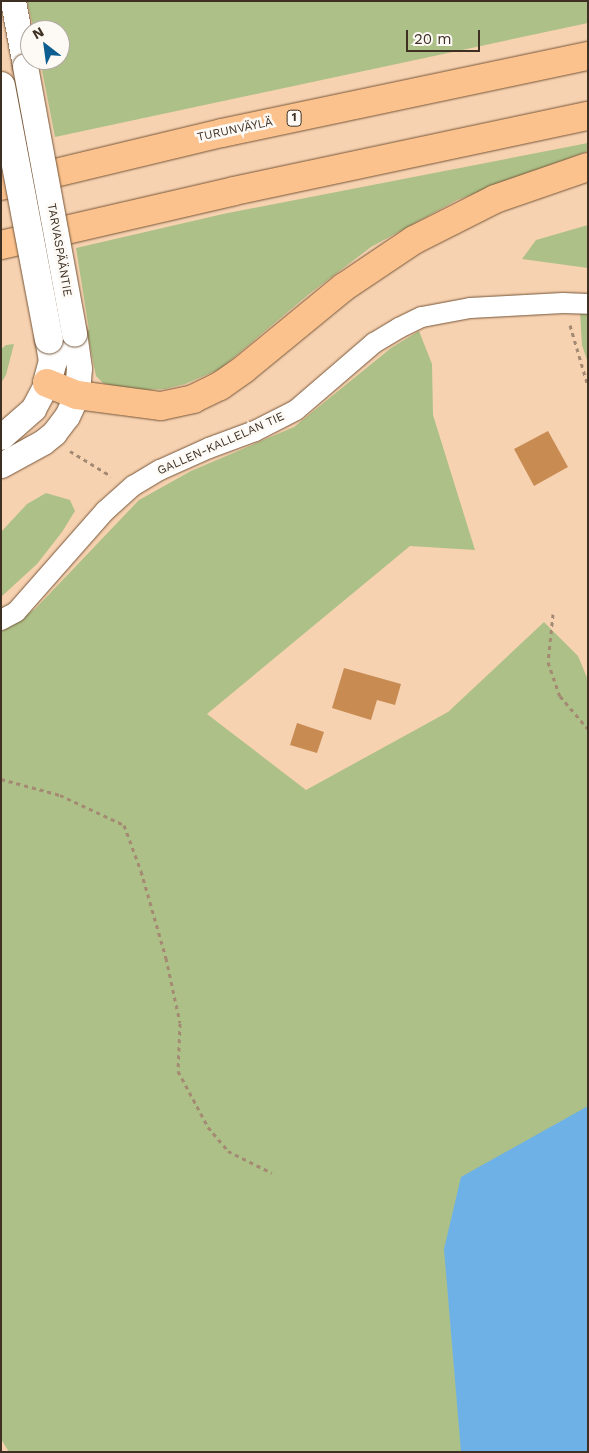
<!DOCTYPE html>
<meta charset="utf-8">
<style>
body{margin:0}
#map{position:relative;width:589px;height:1453px;overflow:hidden;background:#f7d2b1;font-family:"Work Sans",sans-serif}
div>[style]{position:absolute}
[style*='--x']{left:calc(var(--x)*1px);top:calc(var(--y)*1px);width:calc(var(--w)*1px);rotate:calc(var(--a)*1deg)}
.green>*{inset:0;background:#adc088}
.water>*{inset:0;background:#6eb1e6}
.building>*{inset:0;background:#c88c53}
.path>*{height:3px;margin-top:-1.5px;transform-origin:0;background:repeating-linear-gradient(90deg,#a48a72 0 4px,transparent 0 8px)}
.roads{filter:drop-shadow(0 0 1px #765638) drop-shadow(0 0 1px #765638)}
.minor>*{height:20px;margin:-10px;padding:0 10px;transform-origin:10px;border-radius:10px;background:#fff}
.tertiary>*{height:25px;margin:-12.5px;padding:0 12.5px;transform-origin:12.5px;border-radius:12.5px;background:#fff}
.secondary>*{height:28px;margin:-14px;padding:0 14px;transform-origin:14px;border-radius:14px;background:#fff}
.motorway>*{height:28px;margin:-14px;padding:0 14px;transform-origin:14px;border-radius:14px;background:#fbc28e}
.bridges{filter:drop-shadow(0 0 1px #765638) drop-shadow(0 0 1px #765638)}
.tertiary-bridge>*{height:25px;margin:-12.5px;padding:0 12.5px;transform-origin:12.5px;border-radius:12.5px;background:#fff}
.secondary-bridge>*{height:28px;margin:-14px;padding:0 14px;transform-origin:14px;border-radius:14px;background:#fff}
span{translate:-50% -50%;white-space:nowrap;text-align:center;line-height:1.15;-webkit-text-stroke:5px #fdfaf6;paint-order:stroke}
.shield-label span{padding:1px 4px;background:#fdfaf6;border:1px solid;border-radius:4px;-webkit-text-stroke-width:0}
.shield-label{font-size:11px;color:#3e3023;font-weight:700}
.street-label{font-size:12px;color:#3e3023}
.frame{position:absolute;inset:0;border:2px solid #3e3023;pointer-events:none}
.north{position:absolute;left:20px;top:20px;width:50px;height:50px;box-sizing:border-box;background:#fdfaf6;border:1px solid #b1a9a2;border-radius:50%;rotate:330deg;font-size:14px;font-weight:700;line-height:20px;text-align:center;color:#3e3023}
.north::after{content:'';display:block;margin:auto;width:18px;height:22px;background:#0c5e90;clip-path:polygon(50% 0,100% 100%,50% 72%,0 100%)}
.scale{position:absolute;left:406px;top:30px;width:74px;height:22px;box-sizing:border-box;border:2px solid #3e3023;border-top:0;padding-left:6px;font-size:15px;line-height:18px;white-space:nowrap;color:#3e3023;-webkit-text-stroke:4px #fdfaf6;paint-order:stroke}
</style>
<div id="map">
<div class="green">
<i style="clip-path:polygon(27px 1px,588px 1px,588px 23px,55px 137px,40px 60px,60px 60px,60px 30px,34px 30px)"></i>
<i style="clip-path:polygon(588px 143px,588px 151px,457px 200px,371px 247px,309px 294px,220px 369px,185px 384px,165px 389px,140px 390px,112px 386px,103px 383px,96px 376px,87px 331px,89px 330px,76px 248px,223px 214px)"></i>
<i style="clip-path:polygon(588px 225px,588px 268px,522px 259px,536px 240px)"></i>
<i style="clip-path:polygon(580px 312px,588px 312px,588px 363px,582px 345px)"></i>
<i style="clip-path:polygon(419px 331px,432px 364px,433px 415px,475px 550px,410px 546px,207px 714px,306px 790px,448px 712px,544px 622px,578px 656px,588px 680px,588px 1397px,580px 1452px,9px 1452px,1px 1439px,1px 632px,35px 609px,139px 500px,191px 471px,294px 427px,391px 348px)"></i>
<i style="clip-path:polygon(14px 344px,6px 375px,1px 383px,1px 349px,6px 345px)"></i>
<i style="clip-path:polygon(46px 493px,70px 500px,75px 511px,62px 532px,37px 564px,1px 597px,1px 532px,27px 504px)"></i>
</div>
<div class="water">
<i style="clip-path:polygon(588px 1106px,588px 1452px,461px 1452px,444px 1249px,461px 1177px)"></i>
</div>
<div class="building">
<i style="clip-path:polygon(548px 431px,568px 467px,534px 486px,514px 449px)"></i>
<i style="clip-path:polygon(344px 668px,401px 684px,395px 705px,377px 700px,371px 720px,332px 708px)"></i>
<i style="clip-path:polygon(297px 723px,324px 732px,317px 753px,290px 745px)"></i>
</div>
<div class="path">
<i style="--x:570;--y:325;--w:64;--a:73.6"></i>
<i style="--x:70;--y:451;--w:48;--a:31.4"></i>
<i style="--x:553;--y:614;--w:48;--a:95.9"></i>
<i style="--x:548;--y:662;--w:36;--a:71"></i>
<i style="--x:560;--y:696;--w:43;--a:49.7"></i>
<i style="--x:1;--y:779;--w:61;--a:15.2"></i>
<i style="--x:60;--y:795;--w:71;--a:25.1"></i>
<i style="--x:124;--y:825;--w:49;--a:69.7"></i>
<i style="--x:141;--y:871;--w:91;--a:74"></i>
<i style="--x:166;--y:958;--w:66;--a:77.8"></i>
<i style="--x:180;--y:1023;--w:48;--a:92.4"></i>
<i style="--x:178;--y:1071;--w:64;--a:61.8"></i>
<i style="--x:208;--y:1127;--w:31;--a:50"></i>
<i style="--x:228;--y:1151;--w:49;--a:26.6"></i>
</div>
<div class="roads">
<div class="minor">
<i style="--x:1;--y:620;--w:17;--a:-28"></i>
<i style="--x:16;--y:612;--w:135;--a:-48.6"></i>
<i style="--x:105;--y:511;--w:38;--a:-42"></i>
<i style="--x:133;--y:486;--w:31;--a:-31"></i>
<i style="--x:160;--y:470;--w:54;--a:-24.2"></i>
<i style="--x:209;--y:448;--w:49;--a:-20.3"></i>
<i style="--x:255;--y:431;--w:46;--a:-27.1"></i>
<i style="--x:296;--y:410;--w:103;--a:-40.7"></i>
<i style="--x:374;--y:343;--w:29;--a:-31"></i>
<i style="--x:399;--y:328;--w:25;--a:-26"></i>
<i style="--x:422;--y:317;--w:49;--a:-10.6"></i>
<i style="--x:470;--y:308;--w:93;--a:-3.1"></i>
<i style="--x:563;--y:303;--w:25;--a:2"></i>
</div>
<div class="tertiary">
<i style="--x:13;--y:1;--w:66;--a:79.5"></i>
<i style="--x:1;--y:437;--w:43;--a:-41.2"></i>
<i style="--x:33;--y:409;--w:30;--a:-62"></i>
<i style="--x:1;--y:465;--w:48;--a:-28.7"></i>
<i style="--x:43;--y:442;--w:14;--a:-39"></i>
<i style="--x:54;--y:433;--w:21;--a:-53"></i>
<i style="--x:67;--y:416;--w:23;--a:-65"></i>
<i style="--x:77;--y:395;--w:27;--a:-86"></i>
<i style="--x:79;--y:368;--w:34;--a:-98"></i>
</div>
<div class="secondary">
<i style="--x:47;--y:383;--w:23;--a:-75"></i>
<i style="--x:53;--y:361;--w:22;--a:-100"></i>
</div>
<div class="motorway">
<i style="--x:1;--y:186;--w:227;--a:-13.5"></i>
<i style="--x:222;--y:133;--w:374;--a:-11.9"></i>
<i style="--x:1;--y:245;--w:239;--a:-13"></i>
<i style="--x:234;--y:191;--w:362;--a:-12"></i>
<i style="--x:47;--y:383;--w:32;--a:22"></i>
<i style="--x:77;--y:395;--w:85;--a:7.5"></i>
<i style="--x:161;--y:406;--w:33;--a:-12"></i>
<i style="--x:193;--y:399;--w:30;--a:-26"></i>
<i style="--x:220;--y:386;--w:29;--a:-35"></i>
<i style="--x:244;--y:369;--w:129;--a:-39.4"></i>
<i style="--x:344;--y:287;--w:84;--a:-33.9"></i>
<i style="--x:414;--y:240;--w:91;--a:-26.8"></i>
<i style="--x:495;--y:199;--w:98;--a:-19"></i>
</div>
</div>
<div class="bridges">
<div class="tertiary-bridge">
<i style="--x:25;--y:66;--w:272;--a:79.6"></i>
</div>
<div class="secondary-bridge">
<i style="--x:1;--y:86;--w:258;--a:79.3"></i>
</div>
</div>
<div class="shield-label">
<span style="left:294px;top:118px">1</span>
</div>
<div class="street-label">
<span style="left:235px;top:130px;rotate:-12deg">TURUNVÄYLÄ</span>
<span style="left:59px;top:250px;rotate:80deg">TARVASPÄÄNTIE</span>
<span style="left:221px;top:444px;rotate:-24deg">GALLEN-KALLELAN TIE</span>
</div>
<div class="frame"></div>
<div class="north">N</div>
<div class="scale">20 m</div>
</div>
